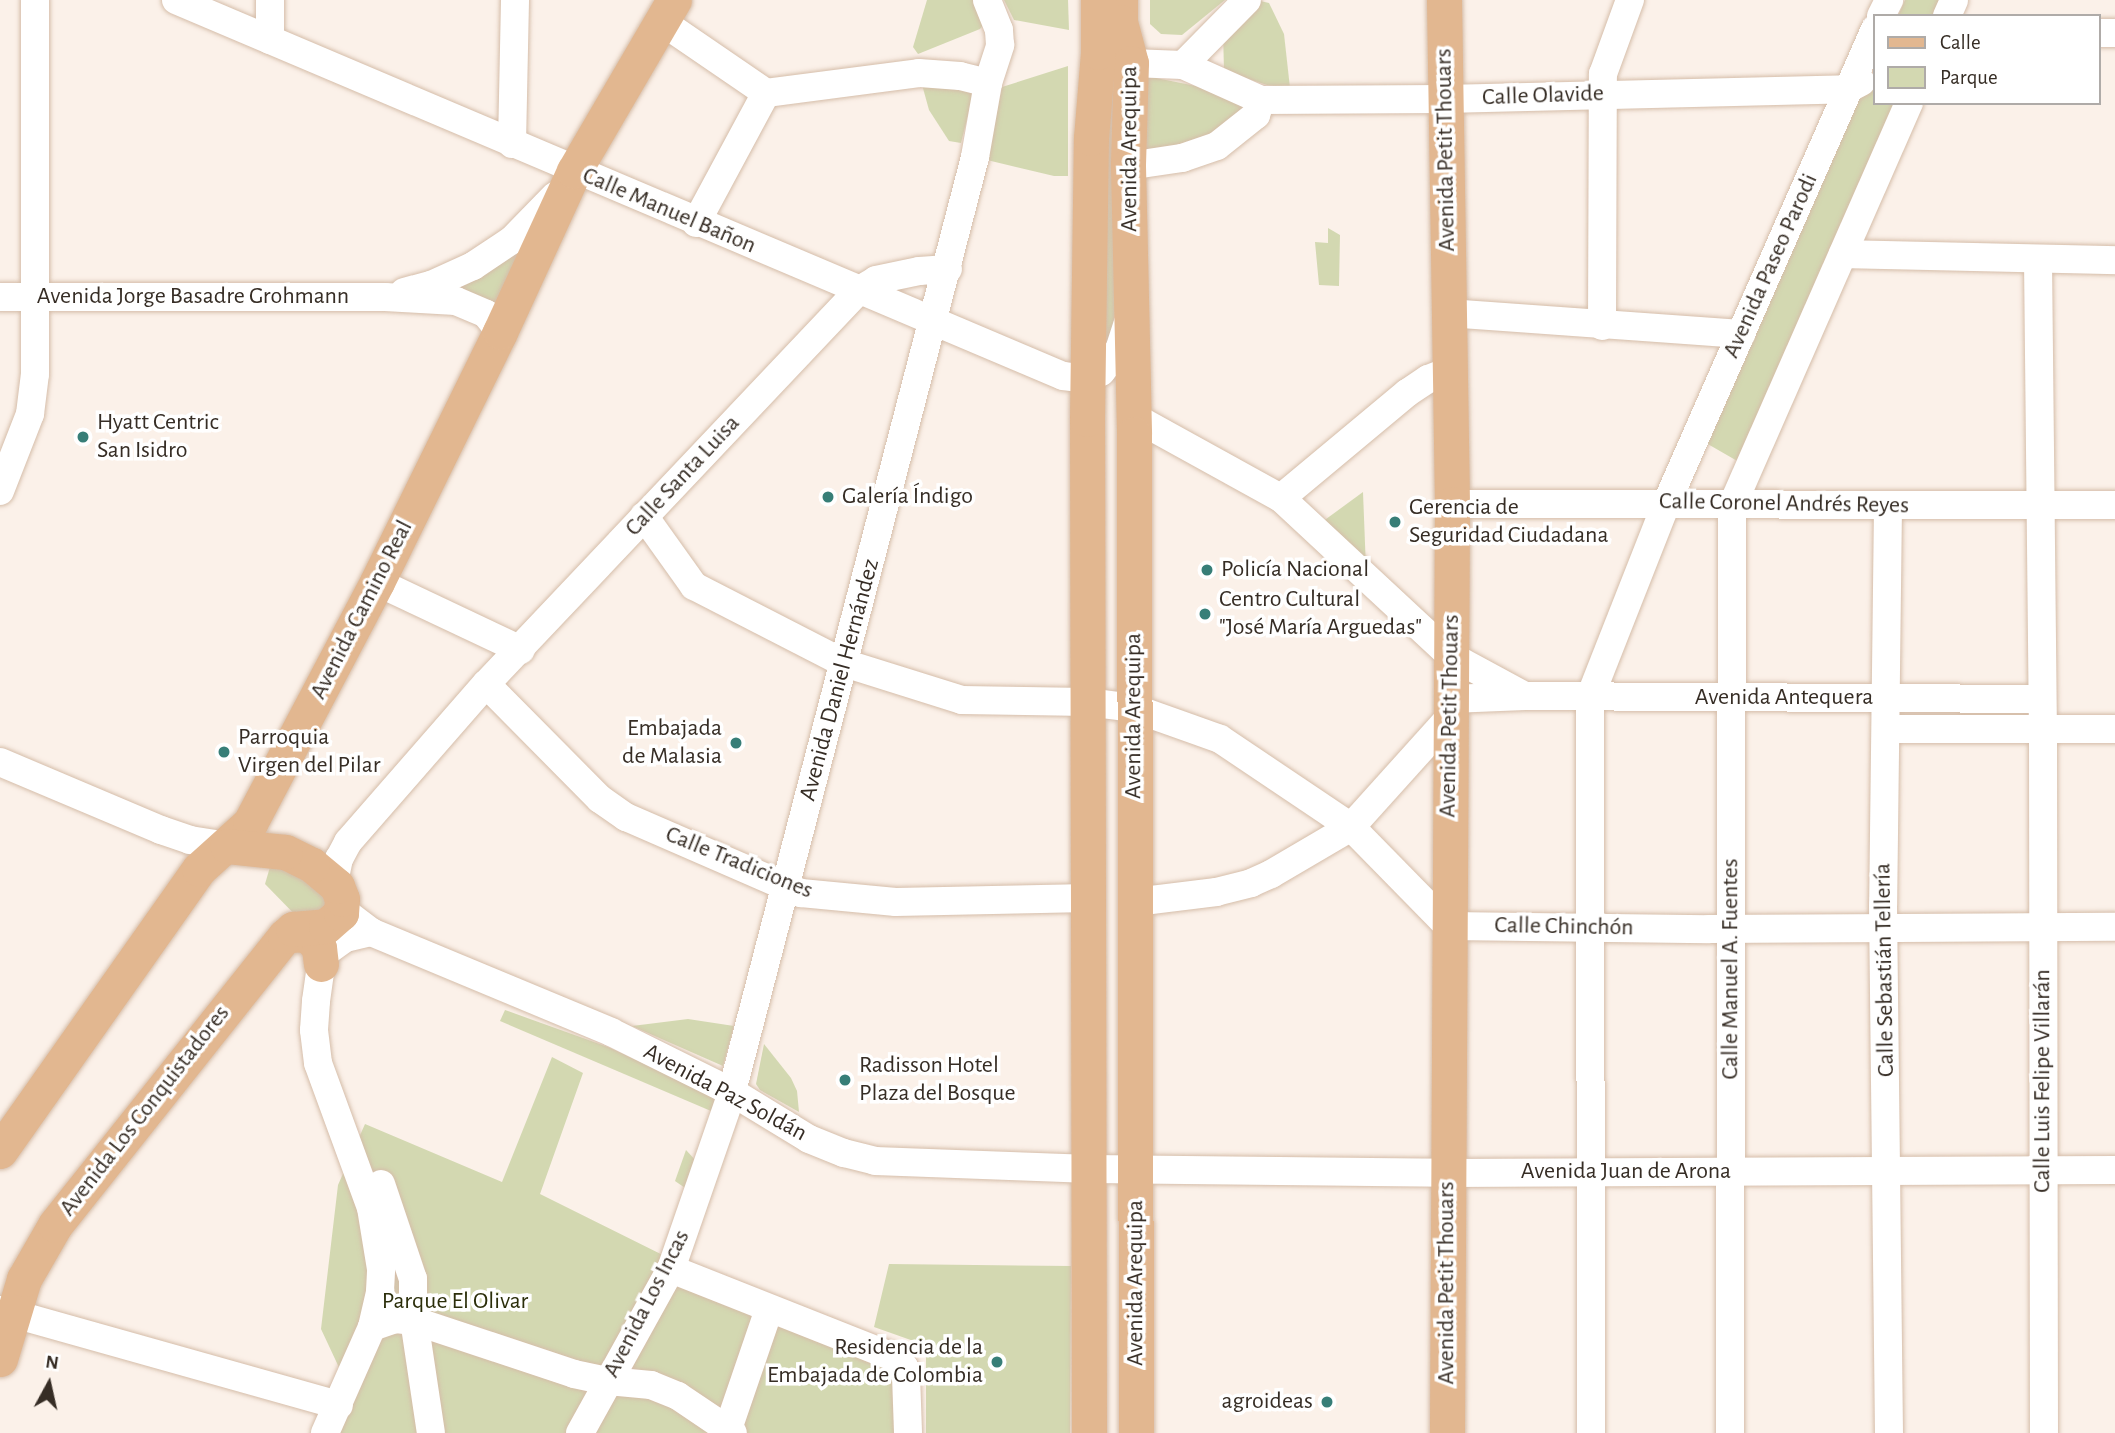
<!DOCTYPE html>
<meta charset="utf-8">
<style>
body{margin:0}
#map{position:relative;width:2115px;height:1433px;overflow:hidden;background:#fbf1e9;font-family:"Alegreya Sans",sans-serif}
div>[style]{position:absolute}
[style*='--x']{left:calc(var(--x)*1px);top:calc(var(--y)*1px);width:calc(var(--w)*1px);rotate:calc(var(--a)*1deg)}
.green>*{inset:0;background:#d3d8b1}
.roads{filter:drop-shadow(0 0 2px #d5bda9) drop-shadow(0 0 2px #d5bda9)}
.minor>*{height:28px;margin:-14px;padding:0 14px;transform-origin:14px;border-radius:14px;background:#fff}
.major>*{height:35px;margin:-17.5px;padding:0 17.5px;transform-origin:17.5px;border-radius:17.5px;background:#e2b790}
.dots>*{width:19px;height:19px;translate:-50% -50%;box-sizing:border-box;border:4px solid #fff;border-radius:50%}
span{translate:-50% -50%;white-space:nowrap;text-align:center;line-height:1.15;-webkit-text-stroke:7px #fff;paint-order:stroke}
.street-label{font-size:24px;color:#362d25}
.poi-label{font-size:24px;color:#362d25}
.left{translate:0 -50%;text-align:left}
.right{translate:-100% -50%;text-align:right}
.park-label{font-size:24px;color:#2b2e0a}
.legend{position:absolute;left:1873px;top:14px;width:228px;height:91px;box-sizing:border-box;background:#fff;border:2px solid #afaba8;margin:0;padding:9px 12px;list-style:none;font-size:21px;color:#362d25}
.legend li{display:flex;align-items:center;gap:14px;height:35px}
.legend b{width:35px;border:2px solid #afaba8}
.north{position:absolute;left:14px;top:1349px;width:70px;height:70px;-webkit-text-stroke:5px #fff;paint-order:stroke;rotate:8deg;font-size:19px;font-weight:700;line-height:28px;text-align:center;color:#362d25}
.north::after{content:'';display:block;margin:auto;width:24px;height:32px;background:#362d25;clip-path:polygon(50% 0,100% 100%,50% 72%,0 100%)}
</style>
<div id="map">
<div class="green">
<i style="clip-path:polygon(927px 0,977px 0,984px 24px,980px 29px,918px 54px,913px 47px)"></i>
<i style="clip-path:polygon(1004px 0,1068px 0,1069px 30px,1014px 20px)"></i>
<i style="clip-path:polygon(1150px 0,1225px 0,1182px 35px,1161px 34px,1150px 24px)"></i>
<i style="clip-path:polygon(1256px 0,1269px 3px,1284px 34px,1290px 88px,1267px 85px,1224px 71px,1223px 31px)"></i>
<i style="clip-path:polygon(1905px 0,1944px 0,1937px 16px,1898px 16px)"></i>
<i style="clip-path:polygon(1109px 12px,1115px 308px,1113px 330px,1105px 343px)"></i>
<i style="clip-path:polygon(1068px 66px,1068px 176px,1054px 176px,987px 160px,1002px 87px)"></i>
<i style="clip-path:polygon(1151px 77px,1211px 89px,1241px 103px,1243px 108px,1213px 134px,1146px 156px,1144px 79px)"></i>
<i style="clip-path:polygon(921px 81px,974px 91px,961px 143px,949px 141px,929px 110px)"></i>
<i style="clip-path:polygon(1875px 88px,1875px 103px,1896px 103px,1739px 462px,1706px 443px,1855px 100px)"></i>
<i style="clip-path:polygon(1328px 228px,1340px 235px,1339px 286px,1319px 285px,1315px 242px,1328px 243px)"></i>
<i style="clip-path:polygon(531px 243px,494px 310px,428px 294px)"></i>
<i style="clip-path:polygon(1363px 492px,1366px 569px,1322px 522px)"></i>
<i style="clip-path:polygon(270px 867px,302px 870px,332px 903px,304px 924px,265px 884px)"></i>
<i style="clip-path:polygon(505px 1010px,608px 1047px,724px 1100px,718px 1114px,500px 1021px)"></i>
<i style="clip-path:polygon(688px 1019px,734px 1026px,723px 1066px,632px 1026px)"></i>
<i style="clip-path:polygon(764px 1044px,791px 1078px,797px 1091px,799px 1112px,760px 1090px,756px 1084px)"></i>
<i style="clip-path:polygon(552px 1057px,583px 1073px,540px 1194px,886px 1366px,893px 1375px,898px 1433px,331px 1433px,350px 1391px,321px 1329px,338px 1185px,365px 1124px,502px 1182px)"></i>
<i style="clip-path:polygon(686px 1150px,698px 1163px,688px 1190px,675px 1181px)"></i>
<i style="clip-path:polygon(889px 1264px,1071px 1266px,1070px 1433px,926px 1433px,926px 1351px,922px 1344px,874px 1327px)"></i>
</div>
<div class="roads">
<div class="minor">
<i style="--x:176;--y:0;--w:963;--a:22.97"></i>
<i style="--x:1063;--y:376;--w:24;--a:7"></i>
<i style="--x:1087;--y:379;--w:16;--a:-27"></i>
<i style="--x:1101;--y:372;--w:28;--a:-51"></i>
<i style="--x:1119;--y:350;--w:28;--a:-72"></i>
<i style="--x:270;--y:0;--w:40;--a:90"></i>
<i style="--x:1881;--y:16;--w:18;--a:-63"></i>
<i style="--x:1947;--y:16;--w:17;--a:-66"></i>
<i style="--x:661;--y:21;--w:127;--a:34.4"></i>
<i style="--x:766;--y:93;--w:154;--a:-7.4"></i>
<i style="--x:919;--y:73;--w:41;--a:4.2"></i>
<i style="--x:960;--y:76;--w:29;--a:14"></i>
<i style="--x:2099;--y:33;--w:16;--a:0"></i>
<i style="--x:1131;--y:63;--w:52;--a:2.2"></i>
<i style="--x:1183;--y:65;--w:85;--a:24.2"></i>
<i style="--x:1261;--y:100;--w:184;--a:-0.3"></i>
<i style="--x:1445;--y:99;--w:403;--a:-1.4"></i>
<i style="--x:1848;--y:89;--w:15;--a:-28"></i>
<i style="--x:1183;--y:65;--w:91;--a:-45.4"></i>
<i style="--x:512;--y:144;--w:144;--a:-88.8"></i>
<i style="--x:1128;--y:166;--w:55;--a:-8.4"></i>
<i style="--x:1182;--y:158;--w:37;--a:-19"></i>
<i style="--x:1217;--y:146;--w:50;--a:-38.5"></i>
<i style="--x:1256;--y:115;--w:16;--a:-72"></i>
<i style="--x:696;--y:223;--w:148;--a:-61.7"></i>
<i style="--x:1843;--y:254;--w:272;--a:1.3"></i>
<i style="--x:2038;--y:259;--w:470;--a:89.4"></i>
<i style="--x:2043;--y:729;--w:704;--a:89.92"></i>
<i style="--x:404;--y:292;--w:28;--a:-15"></i>
<i style="--x:431;--y:285;--w:46;--a:-24.3"></i>
<i style="--x:473;--y:266;--w:47;--a:-33.7"></i>
<i style="--x:512;--y:240;--w:62;--a:-45.7"></i>
<i style="--x:0;--y:297;--w:385;--a:0"></i>
<i style="--x:385;--y:297;--w:71;--a:3.2"></i>
<i style="--x:456;--y:301;--w:33;--a:23"></i>
<i style="--x:486;--y:314;--w:23;--a:52"></i>
<i style="--x:1448;--y:313;--w:294;--a:4.1"></i>
<i style="--x:1602;--y:326;--w:252;--a:-89.8"></i>
<i style="--x:1603;--y:74;--w:79;--a:-70"></i>
<i style="--x:1134;--y:417;--w:168;--a:28.9"></i>
<i style="--x:1281;--y:498;--w:232;--a:42.9"></i>
<i style="--x:1451;--y:656;--w:84;--a:28.4"></i>
<i style="--x:0;--y:491;--w:83;--a:-68.7"></i>
<i style="--x:30;--y:414;--w:40;--a:-82.9"></i>
<i style="--x:35;--y:374;--w:374;--a:-90"></i>
<i style="--x:1281;--y:498;--w:164;--a:-39.8"></i>
<i style="--x:1407;--y:393;--w:25;--a:-34"></i>
<i style="--x:1428;--y:379;--w:22;--a:-21"></i>
<i style="--x:1452;--y:504;--w:663;--a:0.09"></i>
<i style="--x:1888;--y:506;--w:399;--a:90.7"></i>
<i style="--x:1883;--y:905;--w:528;--a:89.35"></i>
<i style="--x:644;--y:516;--w:86;--a:54.5"></i>
<i style="--x:694;--y:586;--w:169;--a:27.2"></i>
<i style="--x:844;--y:663;--w:124;--a:17.4"></i>
<i style="--x:962;--y:700;--w:125;--a:0.9"></i>
<i style="--x:1087;--y:702;--w:46;--a:7.4"></i>
<i style="--x:1133;--y:708;--w:92;--a:19.6"></i>
<i style="--x:1220;--y:739;--w:158;--a:33.9"></i>
<i style="--x:1351;--y:827;--w:139;--a:45.6"></i>
<i style="--x:1448;--y:926;--w:261;--a:0.7"></i>
<i style="--x:1709;--y:929;--w:406;--a:-0.3"></i>
<i style="--x:377;--y:582;--w:159;--a:25.3"></i>
<i style="--x:486;--y:684;--w:162;--a:45.3"></i>
<i style="--x:600;--y:799;--w:32;--a:35"></i>
<i style="--x:626;--y:817;--w:191;--a:23.5"></i>
<i style="--x:801;--y:893;--w:95;--a:5.4"></i>
<i style="--x:896;--y:902;--w:193;--a:-1.2"></i>
<i style="--x:1451;--y:699;--w:74;--a:-2.3"></i>
<i style="--x:1525;--y:696;--w:517;--a:0.33"></i>
<i style="--x:1886;--y:729;--w:229;--a:0"></i>
<i style="--x:0;--y:762;--w:175;--a:22.9"></i>
<i style="--x:161;--y:830;--w:31;--a:19"></i>
<i style="--x:190;--y:840;--w:37;--a:9"></i>
<i style="--x:334;--y:882;--w:24;--a:-78"></i>
<i style="--x:339;--y:859;--w:19;--a:-62"></i>
<i style="--x:348;--y:842;--w:210;--a:-48.9"></i>
<i style="--x:486;--y:684;--w:541;--a:-46.57"></i>
<i style="--x:858;--y:291;--w:21;--a:-31"></i>
<i style="--x:876;--y:280;--w:44;--a:-11.8"></i>
<i style="--x:919;--y:271;--w:29;--a:-4"></i>
<i style="--x:1135;--y:902;--w:82;--a:-7"></i>
<i style="--x:1216;--y:892;--w:36;--a:-14"></i>
<i style="--x:1251;--y:883;--w:22;--a:-24"></i>
<i style="--x:1271;--y:874;--w:93;--a:-30.4"></i>
<i style="--x:1351;--y:827;--w:148;--a:-48"></i>
<i style="--x:342;--y:910;--w:36;--a:37"></i>
<i style="--x:371;--y:932;--w:260;--a:22.6"></i>
<i style="--x:611;--y:1032;--w:135;--a:26.4"></i>
<i style="--x:732;--y:1092;--w:90;--a:31.4"></i>
<i style="--x:809;--y:1139;--w:38;--a:22"></i>
<i style="--x:844;--y:1153;--w:32;--a:14"></i>
<i style="--x:875;--y:1161;--w:216;--a:2.1"></i>
<i style="--x:1091;--y:1169;--w:356;--a:0.6"></i>
<i style="--x:1447;--y:1173;--w:668;--a:-0.26"></i>
<i style="--x:381;--y:1184;--w:100;--a:71.4"></i>
<i style="--x:413;--y:1279;--w:34;--a:90"></i>
<i style="--x:413;--y:1313;--w:121;--a:81.5"></i>
<i style="--x:671;--y:1269;--w:239;--a:21.6"></i>
<i style="--x:893;--y:1357;--w:15;--a:42"></i>
<i style="--x:904;--y:1367;--w:8;--a:76"></i>
<i style="--x:906;--y:1375;--w:58;--a:88"></i>
<i style="--x:0;--y:1310;--w:352;--a:15.7"></i>
<i style="--x:372;--y:1327;--w:24;--a:-19"></i>
<i style="--x:395;--y:1319;--w:20;--a:6"></i>
<i style="--x:415;--y:1321;--w:168;--a:18.4"></i>
<i style="--x:574;--y:1374;--w:35;--a:12"></i>
<i style="--x:608;--y:1381;--w:43;--a:5.3"></i>
<i style="--x:651;--y:1385;--w:29;--a:22"></i>
<i style="--x:678;--y:1396;--w:66;--a:33.9"></i>
<i style="--x:728;--y:1429;--w:127;--a:-71.1"></i>
<i style="--x:325;--y:1433;--w:116;--a:-66.1"></i>
<i style="--x:372;--y:1327;--w:37;--a:-77"></i>
<i style="--x:380;--y:1291;--w:22;--a:-87"></i>
<i style="--x:381;--y:1269;--w:62;--a:-99.3"></i>
<i style="--x:371;--y:1208;--w:154;--a:-110.1"></i>
<i style="--x:318;--y:1063;--w:33;--a:-97"></i>
<i style="--x:314;--y:1030;--w:29;--a:-86"></i>
<i style="--x:316;--y:1001;--w:37;--a:-82"></i>
<i style="--x:321;--y:964;--w:13;--a:-67"></i>
<i style="--x:326;--y:952;--w:24;--a:-36"></i>
<i style="--x:345;--y:938;--w:27;--a:-13"></i>
<i style="--x:580;--y:1433;--w:188;--a:-61"></i>
<i style="--x:671;--y:1269;--w:180;--a:-70.9"></i>
<i style="--x:730;--y:1099;--w:973;--a:-75.42"></i>
<i style="--x:975;--y:157;--w:75;--a:-80"></i>
<i style="--x:988;--y:83;--w:40;--a:-72"></i>
<i style="--x:1000;--y:45;--w:15;--a:-94"></i>
<i style="--x:999;--y:30;--w:32;--a:-112"></i>
<i style="--x:1591;--y:1433;--w:736;--a:-90.08"></i>
<i style="--x:1590;--y:697;--w:210;--a:-68.5"></i>
<i style="--x:1667;--y:502;--w:517;--a:-66.26"></i>
<i style="--x:1730;--y:1433;--w:927;--a:-89.88"></i>
<i style="--x:1732;--y:506;--w:440;--a:-66.3"></i>
</div>
<div class="major">
<i style="--x:1120;--y:0;--w:22;--a:90"></i>
<i style="--x:1120;--y:22;--w:42;--a:75"></i>
<i style="--x:1131;--y:63;--w:103;--a:91.7"></i>
<i style="--x:1128;--y:166;--w:268;--a:88.7"></i>
<i style="--x:1134;--y:434;--w:999;--a:89.89"></i>
<i style="--x:1444;--y:0;--w:504;--a:89.09"></i>
<i style="--x:1452;--y:504;--w:929;--a:90.31"></i>
<i style="--x:285;--y:936;--w:16;--a:-7"></i>
<i style="--x:301;--y:934;--w:11;--a:22"></i>
<i style="--x:311;--y:938;--w:13;--a:51"></i>
<i style="--x:319;--y:948;--w:16;--a:83"></i>
<i style="--x:0;--y:1151;--w:345;--a:-54.8"></i>
<i style="--x:199;--y:869;--w:69;--a:-42"></i>
<i style="--x:250;--y:823;--w:272;--a:-62.2"></i>
<i style="--x:377;--y:582;--w:279;--a:-63.8"></i>
<i style="--x:500;--y:332;--w:177;--a:-65.3"></i>
<i style="--x:574;--y:171;--w:198;--a:-59.7"></i>
<i style="--x:0;--y:1359;--w:84;--a:-73.3"></i>
<i style="--x:24;--y:1279;--w:62;--a:-60.1"></i>
<i style="--x:55;--y:1225;--w:369;--a:-51.5"></i>
<i style="--x:285;--y:936;--w:11;--a:-41"></i>
<i style="--x:293;--y:929;--w:33;--a:-5"></i>
<i style="--x:326;--y:926;--w:20;--a:-41"></i>
<i style="--x:341;--y:913;--w:14;--a:-86"></i>
<i style="--x:342;--y:899;--w:14;--a:-111"></i>
<i style="--x:337;--y:886;--w:33;--a:-140"></i>
<i style="--x:312;--y:865;--w:30;--a:-154"></i>
<i style="--x:285;--y:852;--w:58;--a:-174.1"></i>
<i style="--x:1089;--y:1433;--w:1014;--a:-90.11"></i>
<i style="--x:1087;--y:419;--w:281;--a:-89.2"></i>
<i style="--x:1091;--y:138;--w:86;--a:-85.3"></i>
<i style="--x:1098;--y:52;--w:52;--a:-90"></i>
</div>
</div>
<div class="dots">
<i style="left:83px;top:437px;background:#377e77"></i>
<i style="left:828px;top:497px;background:#377e77"></i>
<i style="left:1395px;top:522px;background:#377e77"></i>
<i style="left:1207px;top:570px;background:#377e77"></i>
<i style="left:1205px;top:614px;background:#377e77"></i>
<i style="left:736px;top:743px;background:#377e77"></i>
<i style="left:224px;top:752px;background:#377e77"></i>
<i style="left:845px;top:1080px;background:#377e77"></i>
<i style="left:997px;top:1362px;background:#377e77"></i>
<i style="left:1327px;top:1402px;background:#377e77"></i>
</div>
<div class="street-label">
<span style="left:1543px;top:96px;rotate:-2deg">Calle Olavide</span>
<span style="left:1130px;top:149px;rotate:-90deg">Avenida Arequipa</span>
<span style="left:1446px;top:150px;rotate:-91deg">Avenida Petit Thouars</span>
<span style="left:669px;top:211px;rotate:23deg">Calle Manuel Bañon</span>
<span style="left:1771px;top:266px;rotate:-66deg">Avenida Paseo Parodi</span>
<span style="left:193px;top:297px">Avenida Jorge Basadre Grohmann</span>
<span style="left:683px;top:476px;rotate:-47deg">Calle Santa Luisa</span>
<span style="left:1784px;top:504px;rotate:1deg">Calle Coronel Andrés Reyes</span>
<span style="left:362px;top:610px;rotate:-63deg">Avenida Camino Real</span>
<span style="left:840px;top:680px;rotate:-75deg">Avenida Daniel Hernández</span>
<span style="left:1784px;top:698px">Avenida Antequera</span>
<span style="left:1134px;top:716px;rotate:-90deg">Avenida Arequipa</span>
<span style="left:1450px;top:716px;rotate:-89deg">Avenida Petit Thouars</span>
<span style="left:739px;top:863px;rotate:22deg">Calle Tradiciones</span>
<span style="left:1564px;top:927px;rotate:1deg">Calle Chinchón</span>
<span style="left:1731px;top:969px;rotate:-90deg">Calle Manuel A. Fuentes</span>
<span style="left:1885px;top:970px;rotate:-91deg">Calle Sebastián Tellería</span>
<span style="left:2043px;top:1081px;rotate:-90deg">Calle Luis Felipe Villarán</span>
<span style="left:725px;top:1093px;rotate:28deg">Avenida Paz Soldán</span>
<span style="left:145px;top:1111px;rotate:-52deg">Avenida Los Conquistadores</span>
<span style="left:1626px;top:1172px">Avenida Juan de Arona</span>
<span style="left:1136px;top:1283px;rotate:-90deg">Avenida Arequipa</span>
<span style="left:1447px;top:1283px;rotate:-90deg">Avenida Petit Thouars</span>
<span style="left:647px;top:1304px;rotate:-63deg">Avenida Los Incas</span>
</div>
<div class="poi-label">
<span class="left" style="left:97px;top:437px">Hyatt Centric<br>San Isidro</span>
<span class="left" style="left:842px;top:497px">Galería Índigo</span>
<span class="left" style="left:1409px;top:522px">Gerencia de<br>Seguridad Ciudadana</span>
<span class="left" style="left:1221px;top:570px">Policía Nacional</span>
<span class="left" style="left:1219px;top:614px">Centro Cultural<br>"José María Arguedas"</span>
<span class="right" style="left:722px;top:743px">Embajada<br>de Malasia</span>
<span class="left" style="left:238px;top:752px">Parroquia<br>Virgen del Pilar</span>
<span class="left" style="left:859px;top:1080px">Radisson Hotel<br>Plaza del Bosque</span>
<span class="right" style="left:983px;top:1362px">Residencia de la<br>Embajada de Colombia</span>
<span class="right" style="left:1313px;top:1402px">agroideas</span>
</div>
<div class="park-label">
<span style="left:455px;top:1302px">Parque El Olivar</span>
</div>
<ul class="legend">
<li><b style="height:9px;background:#e2b790"></b>Calle</li>
<li><b style="height:19px;background:#d3d8b1"></b>Parque</li>
</ul>
<div class="north">N</div>
</div>
